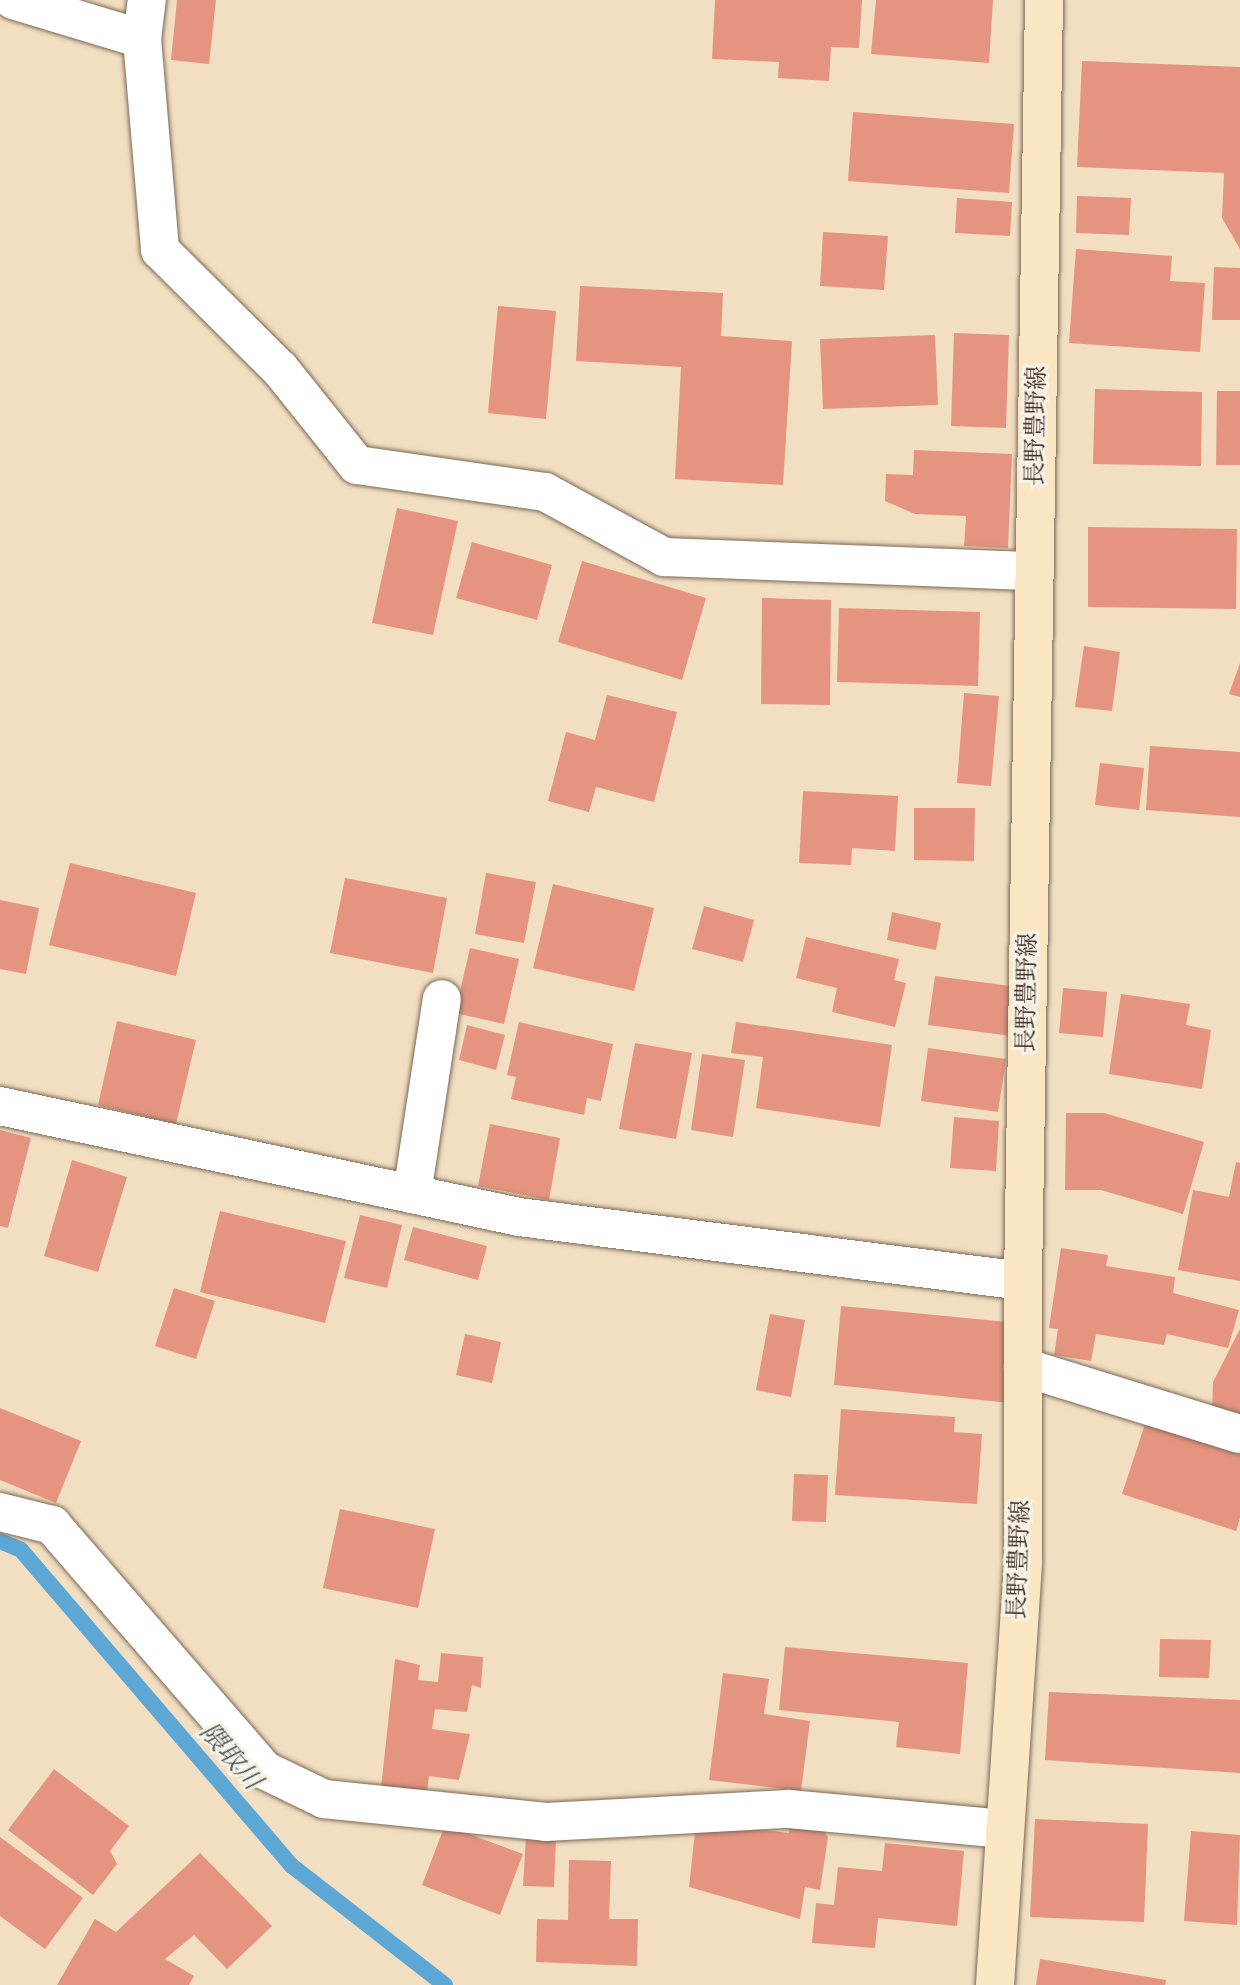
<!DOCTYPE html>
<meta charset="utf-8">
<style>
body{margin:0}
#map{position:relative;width:1240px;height:1985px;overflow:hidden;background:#f2dec0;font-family:"IM FELL English","Noto Serif JP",serif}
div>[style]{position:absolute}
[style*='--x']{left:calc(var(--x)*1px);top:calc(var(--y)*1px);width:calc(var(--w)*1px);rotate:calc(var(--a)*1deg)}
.stream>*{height:16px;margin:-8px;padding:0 8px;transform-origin:8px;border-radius:8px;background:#5da7d5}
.building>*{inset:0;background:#e59480}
.roads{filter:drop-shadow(0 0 2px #7b6957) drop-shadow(0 0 2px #7b6957)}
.minor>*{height:38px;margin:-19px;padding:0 19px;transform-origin:19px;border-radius:19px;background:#fff}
.secondary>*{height:38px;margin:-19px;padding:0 19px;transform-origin:19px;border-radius:19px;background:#fbe6c4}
span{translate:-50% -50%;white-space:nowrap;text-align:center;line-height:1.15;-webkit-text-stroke:6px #f7f3e8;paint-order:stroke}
.street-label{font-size:24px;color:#3b2a1e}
.water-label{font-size:26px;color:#47565e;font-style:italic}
</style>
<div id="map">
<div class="stream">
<i style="--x:0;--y:1541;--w:23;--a:23"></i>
<i style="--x:21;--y:1550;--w:416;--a:49.4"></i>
<i style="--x:292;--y:1866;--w:194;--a:37.9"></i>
</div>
<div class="building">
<i style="clip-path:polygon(177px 0,216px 0,209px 64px,171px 60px)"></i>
<i style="clip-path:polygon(715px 0,862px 0,859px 48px,831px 47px,829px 81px,778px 78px,779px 62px,712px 59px)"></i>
<i style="clip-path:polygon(876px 0,993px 0,989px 63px,871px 54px)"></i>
<i style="clip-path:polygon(1082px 61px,1240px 67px,1240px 249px,1222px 218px,1224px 173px,1077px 167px)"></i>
<i style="clip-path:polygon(853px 112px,1014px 124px,1009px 193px,848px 181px)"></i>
<i style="clip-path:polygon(1077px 196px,1131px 198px,1129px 235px,1076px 233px)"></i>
<i style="clip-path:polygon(957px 198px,1012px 202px,1010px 236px,955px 233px)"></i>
<i style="clip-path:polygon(823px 232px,888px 236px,884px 290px,820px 286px)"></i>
<i style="clip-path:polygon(1076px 249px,1172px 256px,1170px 281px,1205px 283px,1200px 352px,1069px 343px)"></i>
<i style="clip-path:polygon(1214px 267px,1240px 268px,1240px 320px,1212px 320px)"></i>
<i style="clip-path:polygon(580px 286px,723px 293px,721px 336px,792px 341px,783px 485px,675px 479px,681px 367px,576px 361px)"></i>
<i style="clip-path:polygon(498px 306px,556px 311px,546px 419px,488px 413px)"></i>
<i style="clip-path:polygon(954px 333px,1009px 335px,1006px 428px,951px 426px)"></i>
<i style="clip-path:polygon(935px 335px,938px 405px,823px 409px,820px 339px)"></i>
<i style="clip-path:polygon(1095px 389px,1202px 392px,1201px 466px,1093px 464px)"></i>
<i style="clip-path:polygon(1217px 391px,1240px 391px,1240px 465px,1216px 465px)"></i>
<i style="clip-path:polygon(914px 450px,1012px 454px,1008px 548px,964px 546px,966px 516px,915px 514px,885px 501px,886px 474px,913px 475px)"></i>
<i style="clip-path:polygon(397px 508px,458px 521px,433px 635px,372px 623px)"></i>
<i style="clip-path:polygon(1088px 527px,1237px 529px,1236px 609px,1088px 607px)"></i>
<i style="clip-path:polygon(472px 542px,552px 565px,537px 620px,456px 598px)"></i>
<i style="clip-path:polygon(582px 561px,706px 598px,682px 680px,558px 642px)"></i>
<i style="clip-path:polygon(762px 598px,831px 600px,830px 705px,761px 704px)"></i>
<i style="clip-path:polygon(839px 608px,980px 612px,978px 686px,837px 682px)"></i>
<i style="clip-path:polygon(1084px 646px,1120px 652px,1112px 711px,1075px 707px)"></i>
<i style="clip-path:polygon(1240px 663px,1240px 697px,1229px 694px)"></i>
<i style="clip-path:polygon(964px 693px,999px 696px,991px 786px,957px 783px)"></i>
<i style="clip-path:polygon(607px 695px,677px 712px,654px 802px,596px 787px,589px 812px,548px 801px,566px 732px,595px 740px)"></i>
<i style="clip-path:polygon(1150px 746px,1240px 752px,1240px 817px,1146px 810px)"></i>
<i style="clip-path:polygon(1100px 763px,1144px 768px,1139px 810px,1095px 805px)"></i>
<i style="clip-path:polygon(803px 791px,898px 796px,895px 851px,852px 848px,851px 865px,799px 863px)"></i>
<i style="clip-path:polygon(914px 808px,975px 808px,974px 861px,914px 860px)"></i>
<i style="clip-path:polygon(70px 863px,196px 893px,176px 976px,49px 945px)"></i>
<i style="clip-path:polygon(486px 873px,536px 882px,524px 943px,475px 934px)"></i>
<i style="clip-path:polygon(345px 878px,447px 898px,433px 973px,330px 953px)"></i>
<i style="clip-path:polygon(553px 884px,654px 908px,634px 991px,533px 968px)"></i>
<i style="clip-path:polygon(0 900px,39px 908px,26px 974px,0 969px)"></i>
<i style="clip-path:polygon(704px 906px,754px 920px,743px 962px,692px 949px)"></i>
<i style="clip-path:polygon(892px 912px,941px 923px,936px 950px,887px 940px)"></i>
<i style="clip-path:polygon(806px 937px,899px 959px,894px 980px,906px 983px,895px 1027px,832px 1012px,837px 988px,796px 978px)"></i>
<i style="clip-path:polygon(470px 948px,519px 959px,504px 1024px,455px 1013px)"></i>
<i style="clip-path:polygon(935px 976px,1018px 987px,1011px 1036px,928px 1025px)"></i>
<i style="clip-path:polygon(1063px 988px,1107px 992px,1103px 1037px,1059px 1033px)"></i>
<i style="clip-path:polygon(1121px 994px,1190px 1004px,1186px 1025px,1211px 1030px,1202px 1089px,1109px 1074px)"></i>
<i style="clip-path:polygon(117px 1021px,196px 1040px,176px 1124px,98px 1105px)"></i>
<i style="clip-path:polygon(519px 1022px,613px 1044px,601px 1101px,587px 1098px,584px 1115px,511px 1099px,516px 1077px,507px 1075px)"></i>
<i style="clip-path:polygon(736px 1022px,892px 1045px,880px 1127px,756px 1108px,763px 1057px,731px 1053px)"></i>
<i style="clip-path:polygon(467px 1025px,505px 1035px,496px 1070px,459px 1060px)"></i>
<i style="clip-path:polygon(635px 1043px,692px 1053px,676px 1139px,619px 1129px)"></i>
<i style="clip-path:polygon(928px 1048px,1006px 1059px,998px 1112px,921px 1101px)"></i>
<i style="clip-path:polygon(702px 1054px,745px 1060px,733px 1137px,691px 1130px)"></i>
<i style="clip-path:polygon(1066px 1113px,1104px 1113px,1204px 1142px,1183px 1214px,1101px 1190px,1065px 1190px)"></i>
<i style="clip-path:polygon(954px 1117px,999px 1121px,996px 1171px,950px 1168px)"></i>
<i style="clip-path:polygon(490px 1124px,560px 1138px,549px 1200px,478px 1186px)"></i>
<i style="clip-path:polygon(0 1130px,31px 1138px,8px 1228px,0 1226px)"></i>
<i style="clip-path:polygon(72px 1160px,127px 1177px,98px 1272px,44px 1256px)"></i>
<i style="clip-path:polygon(1236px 1162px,1240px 1163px,1240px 1281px,1178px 1270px,1193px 1190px,1229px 1197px)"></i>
<i style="clip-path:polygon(220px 1211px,346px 1241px,325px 1323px,200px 1292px)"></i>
<i style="clip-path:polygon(360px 1215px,402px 1225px,387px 1288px,344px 1278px)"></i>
<i style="clip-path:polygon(413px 1227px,487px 1246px,478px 1280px,404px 1260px)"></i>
<i style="clip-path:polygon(1061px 1248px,1108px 1255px,1106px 1266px,1175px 1277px,1173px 1293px,1239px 1310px,1228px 1348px,1167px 1334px,1164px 1345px,1096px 1334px,1091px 1361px,1054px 1355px,1058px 1329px,1049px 1328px)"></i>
<i style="clip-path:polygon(174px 1288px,215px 1301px,196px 1359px,155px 1346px)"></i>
<i style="clip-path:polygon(841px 1306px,1018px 1323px,1010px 1403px,834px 1385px)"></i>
<i style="clip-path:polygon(770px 1314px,805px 1320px,791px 1397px,756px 1390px)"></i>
<i style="clip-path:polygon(1240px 1329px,1240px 1417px,1212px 1416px,1213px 1382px)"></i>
<i style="clip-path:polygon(465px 1334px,501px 1342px,492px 1383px,456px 1375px)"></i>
<i style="clip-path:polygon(0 1408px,81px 1441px,56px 1503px,0 1480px)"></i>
<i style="clip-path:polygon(841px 1409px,955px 1417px,954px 1432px,982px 1434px,977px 1504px,835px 1495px)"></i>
<i style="clip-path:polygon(1147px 1418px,1240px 1449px,1240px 1518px,1236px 1531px,1122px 1494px)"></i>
<i style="clip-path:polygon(794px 1474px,828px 1475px,826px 1522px,792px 1521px)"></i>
<i style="clip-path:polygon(340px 1509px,435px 1529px,418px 1608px,323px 1588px)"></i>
<i style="clip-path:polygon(1160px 1639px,1211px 1640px,1209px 1678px,1159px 1677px)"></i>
<i style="clip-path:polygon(785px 1647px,968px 1663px,960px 1754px,896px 1747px,899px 1722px,779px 1710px)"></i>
<i style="clip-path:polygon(441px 1653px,483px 1657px,481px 1688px,472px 1685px,467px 1712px,435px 1709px,432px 1729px,470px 1734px,459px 1780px,429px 1776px,427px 1792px,381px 1788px,395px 1659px,420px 1665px,418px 1680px,438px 1682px)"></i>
<i style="clip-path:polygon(723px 1673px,769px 1679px,764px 1714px,810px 1721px,801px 1791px,709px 1780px)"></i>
<i style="clip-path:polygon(1049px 1692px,1240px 1700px,1240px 1773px,1045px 1760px)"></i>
<i style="clip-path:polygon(54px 1769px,129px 1826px,110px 1851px,117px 1864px,93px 1895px,8px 1830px)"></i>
<i style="clip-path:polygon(791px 1818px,816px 1822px,828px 1837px,820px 1890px,805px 1887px,800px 1919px,689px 1887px,696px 1823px,789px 1833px)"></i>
<i style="clip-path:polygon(1035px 1819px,1148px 1824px,1144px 1922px,1030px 1917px)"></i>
<i style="clip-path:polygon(445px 1825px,523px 1854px,500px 1915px,422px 1885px)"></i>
<i style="clip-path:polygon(1191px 1831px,1240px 1835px,1237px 1925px,1184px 1921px)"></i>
<i style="clip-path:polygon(0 1837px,83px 1898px,45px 1949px,0 1916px)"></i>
<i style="clip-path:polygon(526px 1837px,556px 1838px,554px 1887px,523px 1886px)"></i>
<i style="clip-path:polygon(885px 1843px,964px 1851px,957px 1926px,878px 1918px,875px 1948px,812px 1943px,816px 1903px,834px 1905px,838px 1867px,882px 1871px)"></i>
<i style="clip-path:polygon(200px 1853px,272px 1926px,227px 1969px,194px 1935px,165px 1959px,194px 1976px,189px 1985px,57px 1985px,95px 1919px,116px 1932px)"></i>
<i style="clip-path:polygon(569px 1860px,611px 1861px,609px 1919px,638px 1919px,637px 1966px,536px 1962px,537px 1919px,568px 1920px)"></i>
<i style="clip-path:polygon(1040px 1959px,1166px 1980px,1165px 1985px,1036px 1985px)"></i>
</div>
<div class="roads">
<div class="minor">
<i style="--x:13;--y:0;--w:135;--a:16.8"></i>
<i style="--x:142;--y:39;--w:212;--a:85.1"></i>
<i style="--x:160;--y:250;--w:169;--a:44.8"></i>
<i style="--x:280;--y:369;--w:123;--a:51.3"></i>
<i style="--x:357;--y:465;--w:190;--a:8.2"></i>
<i style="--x:545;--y:492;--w:136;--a:28.6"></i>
<i style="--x:664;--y:557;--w:371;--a:2.2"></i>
<i style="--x:142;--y:39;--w:39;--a:-83"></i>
<i style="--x:0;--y:1106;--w:531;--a:12.07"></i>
<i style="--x:519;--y:1217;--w:508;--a:7.24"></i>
<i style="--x:412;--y:1194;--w:197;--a:-81.3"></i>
<i style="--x:1023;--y:1367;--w:227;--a:17.2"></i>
<i style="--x:0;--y:1512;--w:54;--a:14"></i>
<i style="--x:52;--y:1525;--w:324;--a:49.1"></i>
<i style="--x:264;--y:1770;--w:67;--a:25.8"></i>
<i style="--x:324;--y:1799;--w:223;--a:5.9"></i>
<i style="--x:546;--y:1822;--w:243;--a:-3.1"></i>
<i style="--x:789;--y:1809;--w:216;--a:5.3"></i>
</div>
<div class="secondary">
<i style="--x:995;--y:1985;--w:424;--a:-86.2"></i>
<i style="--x:1023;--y:1562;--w:281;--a:-90"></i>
<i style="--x:1023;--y:1281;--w:1281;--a:-89.06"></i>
</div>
</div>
<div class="street-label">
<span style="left:1037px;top:426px;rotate:-89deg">長野豊野線</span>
<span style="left:1028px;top:993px;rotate:-89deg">長野豊野線</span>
<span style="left:1020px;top:1560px;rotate:-88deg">長野豊野線</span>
</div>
<div class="water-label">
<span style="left:230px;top:1757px;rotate:49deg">隈取川</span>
</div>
</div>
